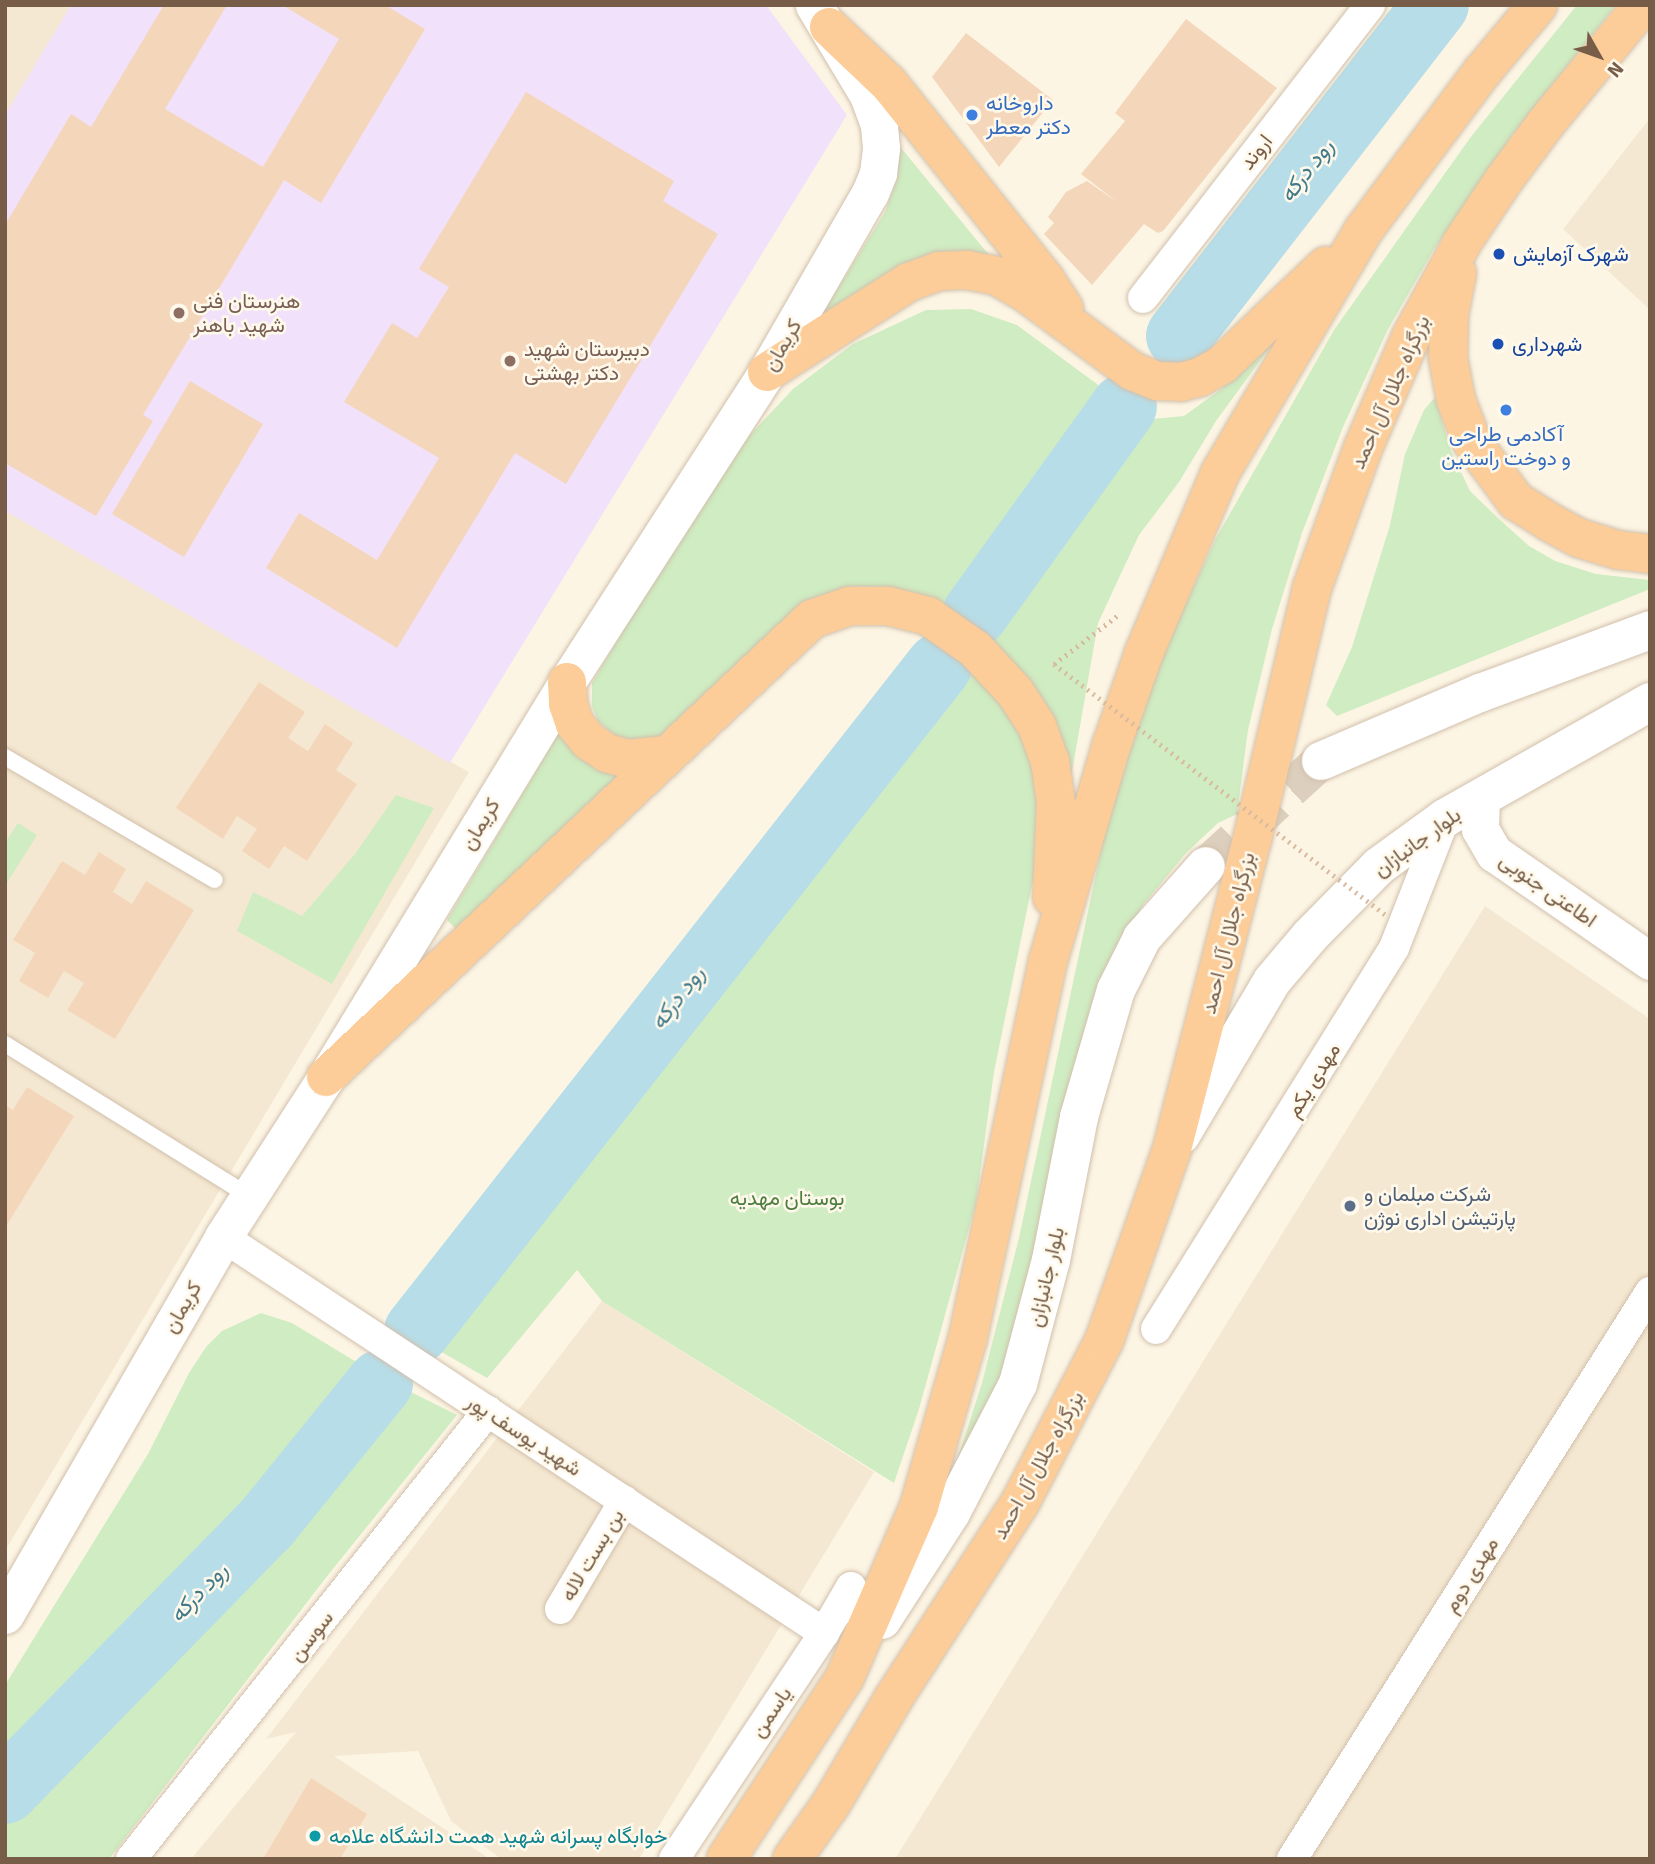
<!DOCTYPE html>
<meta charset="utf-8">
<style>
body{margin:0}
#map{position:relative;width:1655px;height:1864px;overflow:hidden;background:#fdf5e4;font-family:Signika,Vazirmatn,sans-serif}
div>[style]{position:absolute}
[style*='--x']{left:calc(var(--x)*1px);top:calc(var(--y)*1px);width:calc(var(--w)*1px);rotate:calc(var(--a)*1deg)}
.residential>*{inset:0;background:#f5e8d2}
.education>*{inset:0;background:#f2e1fa}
.green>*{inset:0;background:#cfecc2}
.river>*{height:66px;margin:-33px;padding:0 33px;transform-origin:33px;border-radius:33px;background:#b7dde8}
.building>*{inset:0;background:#f4d6ba}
.secondary-tunnel>*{height:38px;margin-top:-19px;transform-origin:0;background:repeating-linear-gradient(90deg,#dccfbd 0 38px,transparent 0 57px)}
.path>*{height:4.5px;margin-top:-2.25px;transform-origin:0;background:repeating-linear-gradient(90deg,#d9b99d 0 2px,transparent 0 7px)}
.roads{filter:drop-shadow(0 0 2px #d1c0ac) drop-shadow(0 0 2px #d1c0ac)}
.service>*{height:16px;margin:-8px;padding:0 8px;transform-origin:8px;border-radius:8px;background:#fff}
.minor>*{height:30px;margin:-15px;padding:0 15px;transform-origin:15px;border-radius:15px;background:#fff}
.tertiary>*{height:37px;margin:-18.5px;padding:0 18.5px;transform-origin:18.5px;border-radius:18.5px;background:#fff}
.secondary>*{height:38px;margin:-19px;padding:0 19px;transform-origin:19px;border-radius:19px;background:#fff}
.trunk>*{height:38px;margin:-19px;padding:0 19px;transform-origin:19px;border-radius:19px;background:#fccd99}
.path-bridge>*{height:4.5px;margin-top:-2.25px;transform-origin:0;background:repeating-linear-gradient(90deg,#d9b99d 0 2px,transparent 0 7px)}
.dots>*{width:19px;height:19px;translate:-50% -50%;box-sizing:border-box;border:4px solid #fff9eb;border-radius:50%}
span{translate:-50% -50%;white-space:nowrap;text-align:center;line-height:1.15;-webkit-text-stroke:5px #fff9eb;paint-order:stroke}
.shop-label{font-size:21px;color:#366cbe}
.left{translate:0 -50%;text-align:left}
.street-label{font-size:21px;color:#775d48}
.transit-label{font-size:21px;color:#164399}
.education-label{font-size:21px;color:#785e54}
.service-label{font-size:21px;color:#4e5e75}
.park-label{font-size:21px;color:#4d7e40}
.culture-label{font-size:21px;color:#0d838f}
.water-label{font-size:23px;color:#417a8b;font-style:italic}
.frame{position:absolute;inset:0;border:7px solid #775d48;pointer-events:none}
.north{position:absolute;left:1564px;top:21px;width:70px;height:70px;-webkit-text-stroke:5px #fff9eb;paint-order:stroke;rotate:130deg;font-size:19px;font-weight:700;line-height:28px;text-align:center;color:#775d48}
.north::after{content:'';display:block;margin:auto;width:24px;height:32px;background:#775d48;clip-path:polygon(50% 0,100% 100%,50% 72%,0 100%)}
</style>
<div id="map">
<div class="residential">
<i style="clip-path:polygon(5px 5px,71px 5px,5px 115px)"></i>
<i style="clip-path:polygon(1650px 118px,1650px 310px,1563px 229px)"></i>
<i style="clip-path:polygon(5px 511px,469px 772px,5px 1551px)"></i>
<i style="clip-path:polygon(1485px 906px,1650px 1019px,1650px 1859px,895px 1859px)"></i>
<i style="clip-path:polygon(602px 1301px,874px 1472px,639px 1859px,501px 1859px,451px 1821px,418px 1751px,334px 1756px,490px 1859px,191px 1859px,296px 1732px,266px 1739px)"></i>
</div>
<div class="education">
<i style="clip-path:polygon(71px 5px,766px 5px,847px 115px,450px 763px,5px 511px,5px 115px)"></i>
</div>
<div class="green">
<i style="clip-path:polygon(1577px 5px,1616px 5px,1513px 134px,1433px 251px,1388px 329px,1343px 427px,1302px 533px,1272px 629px,1248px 730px,1237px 814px,1218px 823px,1186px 853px,1143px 905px,1105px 978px,999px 1390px,944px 1501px,982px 1383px,1019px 1238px,1112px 798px,1151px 680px,1215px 540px,1334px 330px,1470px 138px)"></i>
<i style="clip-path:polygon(897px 143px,998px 266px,885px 275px,822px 314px,885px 212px,897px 179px)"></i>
<i style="clip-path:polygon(971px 309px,1017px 325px,1109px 393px,948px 611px,894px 588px,860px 586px,816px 597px,656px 744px,616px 737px,598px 721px,592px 706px,592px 683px,644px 595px,748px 437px,793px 389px,853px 344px,926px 310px)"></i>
<i style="clip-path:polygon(1279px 335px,1216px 421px,1179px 482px,1139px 535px,1098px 623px,1066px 806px,976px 630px,1130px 433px,1152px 419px,1184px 416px,1220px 390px)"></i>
<i style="clip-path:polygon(1435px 397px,1451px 451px,1470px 491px,1499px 519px,1529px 546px,1555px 561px,1596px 574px,1650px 580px,1650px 589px,1337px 716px,1326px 705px,1352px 647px,1390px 525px,1405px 454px,1424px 410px)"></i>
<i style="clip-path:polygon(967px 664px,990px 685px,1034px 749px,1044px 826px,994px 1072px,976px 1203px,919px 1409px,894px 1483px,602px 1301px,577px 1270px,487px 1378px,438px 1350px)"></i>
<i style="clip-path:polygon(566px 721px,622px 778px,456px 929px,447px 920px)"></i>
<i style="clip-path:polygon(396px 795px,434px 808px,332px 984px,237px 931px,253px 892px,302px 916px,355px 854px)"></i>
<i style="clip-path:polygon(18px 823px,37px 835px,5px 886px,5px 843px)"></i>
<i style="clip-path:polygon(261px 1313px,292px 1323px,368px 1369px,289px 1471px,5px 1765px,5px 1685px,148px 1454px,189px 1373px,206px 1347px,222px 1331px)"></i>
<i style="clip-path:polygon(407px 1390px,457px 1415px,328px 1575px,109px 1859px,5px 1859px,5px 1820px,61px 1770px,288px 1534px)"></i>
</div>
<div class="river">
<i style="--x:1179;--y:336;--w:419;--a:-52.2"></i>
<i style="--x:975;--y:614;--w:255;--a:-54.3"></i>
<i style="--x:417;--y:1331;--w:845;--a:-51.87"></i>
<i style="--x:5;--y:1791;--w:372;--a:-45.7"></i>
<i style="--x:265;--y:1525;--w:183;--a:-51"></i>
</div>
<div class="building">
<i style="clip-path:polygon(164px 5px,227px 5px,165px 109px,263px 167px,339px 39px,282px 5px,385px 5px,425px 29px,321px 203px,284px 180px,143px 415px,153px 421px,96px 516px,5px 463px,5px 225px,71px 114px,91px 127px)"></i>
<i style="clip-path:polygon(1186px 19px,1277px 88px,1163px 231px,1158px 233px,1144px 224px,1092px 285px,1044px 234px,1054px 223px,1048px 217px,1066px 192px,1087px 181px,1117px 202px,1081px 174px,1125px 121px,1115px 113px)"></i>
<i style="clip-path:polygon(966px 33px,1053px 100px,999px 167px,932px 77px)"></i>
<i style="clip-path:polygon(526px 92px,674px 181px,663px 201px,718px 234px,566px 484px,515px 453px,397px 648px,266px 568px,299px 513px,377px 560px,439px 458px,344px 402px,392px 323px,417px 338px,449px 287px,419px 269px)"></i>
<i style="clip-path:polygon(190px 381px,263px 424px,184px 557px,112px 514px)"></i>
<i style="clip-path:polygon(259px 682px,305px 712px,288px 738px,308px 751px,325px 724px,353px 743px,336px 770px,357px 784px,307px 861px,284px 846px,269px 869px,242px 851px,257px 829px,237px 816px,223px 839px,176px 808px)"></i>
<i style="clip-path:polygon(99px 852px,126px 869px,113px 892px,132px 904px,146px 881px,194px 910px,115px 1039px,67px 1010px,84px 983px,64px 971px,48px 998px,19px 981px,35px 953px,13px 940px,62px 861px,85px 875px)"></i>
<i style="clip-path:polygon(27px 1087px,74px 1116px,5px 1228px,5px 1105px,13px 1110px)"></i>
<i style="clip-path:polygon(311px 1778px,367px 1814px,340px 1859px,263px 1859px)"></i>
</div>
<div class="secondary-tunnel">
<i style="--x:1206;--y:866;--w:156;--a:-42.4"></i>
</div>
<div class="path">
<i style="--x:1054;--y:664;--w:79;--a:-37.3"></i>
</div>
<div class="roads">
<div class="service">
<i style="--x:5;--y:757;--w:243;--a:30.4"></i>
<i style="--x:5;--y:1044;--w:287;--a:31.9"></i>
</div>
<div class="minor">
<i style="--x:1143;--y:298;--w:371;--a:-52.2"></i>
<i style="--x:223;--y:1237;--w:720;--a:33.38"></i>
<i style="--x:1156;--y:1329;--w:449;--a:-58"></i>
<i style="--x:1394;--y:948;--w:140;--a:-68.6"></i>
<i style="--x:560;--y:1609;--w:126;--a:-59.3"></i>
<i style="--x:131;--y:1859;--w:573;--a:-51.45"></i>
<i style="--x:674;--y:1859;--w:271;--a:-56.4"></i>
<i style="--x:824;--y:1633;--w:53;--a:-59.6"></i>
<i style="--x:851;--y:1587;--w:27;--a:118"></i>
<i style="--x:1292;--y:1859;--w:671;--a:-57.73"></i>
</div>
<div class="tertiary">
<i style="--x:1481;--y:798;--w:31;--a:92"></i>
<i style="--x:1480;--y:829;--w:28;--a:60"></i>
<i style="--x:1494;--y:853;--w:190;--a:34.7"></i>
<i style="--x:5;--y:1615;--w:436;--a:-60"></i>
<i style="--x:223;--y:1237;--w:190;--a:-57.2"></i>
<i style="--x:326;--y:1077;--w:463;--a:-58.6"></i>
<i style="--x:567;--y:682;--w:368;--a:-57.2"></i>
<i style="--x:766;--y:373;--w:208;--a:-60"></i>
<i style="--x:870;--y:193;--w:22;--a:-68"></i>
<i style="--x:878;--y:173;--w:25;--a:-83"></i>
<i style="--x:881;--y:148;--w:23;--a:-95"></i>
<i style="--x:879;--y:125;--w:32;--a:-110"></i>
<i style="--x:868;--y:95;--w:105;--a:-121"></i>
</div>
<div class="secondary">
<i style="--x:1321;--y:761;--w:173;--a:-23.2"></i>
<i style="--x:1480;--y:693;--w:181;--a:-20.3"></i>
<i style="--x:1181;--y:1135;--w:179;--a:-59.4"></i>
<i style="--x:1272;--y:981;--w:59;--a:-49.8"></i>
<i style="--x:1310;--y:936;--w:98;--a:-45.4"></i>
<i style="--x:1379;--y:866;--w:82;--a:-36"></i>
<i style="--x:1445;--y:818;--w:236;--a:-29.5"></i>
<i style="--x:882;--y:1620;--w:127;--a:-57.2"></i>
<i style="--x:951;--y:1513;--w:145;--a:-62.6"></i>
<i style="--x:1018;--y:1384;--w:128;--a:-75.1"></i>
<i style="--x:1051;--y:1260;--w:146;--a:-78.9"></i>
<i style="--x:1079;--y:1117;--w:132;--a:-73.8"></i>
<i style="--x:1116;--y:990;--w:58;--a:-63.4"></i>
<i style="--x:1142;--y:938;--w:96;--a:-48.4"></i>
</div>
<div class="trunk">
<i style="--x:829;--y:27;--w:83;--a:43.5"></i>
<i style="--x:889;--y:84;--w:252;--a:51.4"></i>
<i style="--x:1046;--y:281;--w:33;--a:57"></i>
<i style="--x:1457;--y:273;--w:43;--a:100.8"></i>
<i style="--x:1449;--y:315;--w:43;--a:91.3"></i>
<i style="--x:1448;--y:358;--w:43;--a:79.2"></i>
<i style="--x:1456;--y:400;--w:45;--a:69.1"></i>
<i style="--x:1472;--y:442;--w:74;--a:53.3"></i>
<i style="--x:1516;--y:501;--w:39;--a:32"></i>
<i style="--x:1549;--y:522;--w:34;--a:28"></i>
<i style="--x:1579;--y:538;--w:41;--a:17.1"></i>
<i style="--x:1618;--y:550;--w:32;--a:7"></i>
<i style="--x:767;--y:372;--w:168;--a:-32.4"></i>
<i style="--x:909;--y:282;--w:32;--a:-20"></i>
<i style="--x:939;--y:271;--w:28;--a:-2"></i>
<i style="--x:967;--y:270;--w:31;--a:11"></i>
<i style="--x:997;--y:276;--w:32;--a:30"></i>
<i style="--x:1025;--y:292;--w:133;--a:36.4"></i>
<i style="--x:1132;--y:371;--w:27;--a:22"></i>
<i style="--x:1157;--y:381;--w:24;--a:2"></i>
<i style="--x:1181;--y:382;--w:20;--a:-15"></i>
<i style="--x:1200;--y:377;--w:26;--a:-29"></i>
<i style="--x:1223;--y:364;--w:142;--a:-43.6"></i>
<i style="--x:567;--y:682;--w:22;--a:87"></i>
<i style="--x:568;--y:704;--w:21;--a:71"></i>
<i style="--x:575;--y:724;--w:22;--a:51"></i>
<i style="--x:589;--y:741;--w:22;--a:34"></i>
<i style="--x:607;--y:753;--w:22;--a:16"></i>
<i style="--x:628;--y:759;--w:36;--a:-6"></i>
<i style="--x:326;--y:1077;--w:668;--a:-43.3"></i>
<i style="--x:812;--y:619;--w:39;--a:-19"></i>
<i style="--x:849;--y:606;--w:39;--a:0"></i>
<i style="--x:888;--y:606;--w:41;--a:14"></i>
<i style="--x:928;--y:616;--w:57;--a:35.1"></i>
<i style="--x:975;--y:649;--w:59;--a:47.1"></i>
<i style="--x:1015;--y:692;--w:40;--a:57.1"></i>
<i style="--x:1037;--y:726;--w:37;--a:70"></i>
<i style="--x:1050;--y:761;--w:42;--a:81.9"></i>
<i style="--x:1056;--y:803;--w:94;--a:92.4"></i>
<i style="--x:726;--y:1859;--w:217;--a:-56.8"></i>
<i style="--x:845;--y:1677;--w:185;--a:-66.5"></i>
<i style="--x:919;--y:1507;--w:177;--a:-73.9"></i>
<i style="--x:968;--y:1337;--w:384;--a:-78"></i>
<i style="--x:1048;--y:961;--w:226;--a:-73.6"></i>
<i style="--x:1112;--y:744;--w:96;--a:-70.6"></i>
<i style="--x:1144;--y:653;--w:195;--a:-67.1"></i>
<i style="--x:1220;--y:473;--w:281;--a:-59.4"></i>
<i style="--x:1363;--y:231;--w:199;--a:-53.2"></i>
<i style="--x:1482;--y:72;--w:87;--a:-50.1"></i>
<i style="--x:792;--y:1859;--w:67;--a:-54.7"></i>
<i style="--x:831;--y:1804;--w:122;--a:-59.4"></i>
<i style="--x:893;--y:1699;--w:236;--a:-57.1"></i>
<i style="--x:1021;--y:1501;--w:180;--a:-62.6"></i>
<i style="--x:1104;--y:1341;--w:204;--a:-70.5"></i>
<i style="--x:1172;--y:1149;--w:319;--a:-75.5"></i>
<i style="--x:1252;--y:840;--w:259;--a:-76.6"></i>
<i style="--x:1312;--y:588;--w:149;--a:-70"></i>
<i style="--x:1363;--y:448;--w:123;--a:-66.6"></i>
<i style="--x:1412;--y:335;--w:107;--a:-61.5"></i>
<i style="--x:1463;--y:241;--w:72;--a:-56.3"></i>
<i style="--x:1503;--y:181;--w:72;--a:-53.4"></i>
<i style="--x:1546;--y:123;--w:153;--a:-50.6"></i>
</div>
</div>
<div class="path-bridge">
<i style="--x:1054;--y:664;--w:420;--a:37.1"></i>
</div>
<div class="dots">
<i style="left:972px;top:115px;background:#3f7fe0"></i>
<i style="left:1499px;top:254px;background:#1a4fb4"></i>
<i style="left:179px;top:313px;background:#8d6e63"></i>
<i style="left:1498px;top:344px;background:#1a4fb4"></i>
<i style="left:510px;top:361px;background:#8d6e63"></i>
<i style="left:1506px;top:410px;background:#3f7fe0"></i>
<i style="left:1350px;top:1206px;background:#5c6f8a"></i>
<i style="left:315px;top:1836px;background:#0f9aa8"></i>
</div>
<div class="shop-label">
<span class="left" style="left:986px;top:115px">داروخانه<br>دکتر معطر</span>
<span style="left:1506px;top:446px">آکادمی طراحی<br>و دوخت راستین</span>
</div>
<div class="street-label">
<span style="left:1256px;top:152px;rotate:-52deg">اروند</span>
<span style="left:782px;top:345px;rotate:-60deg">کریمان</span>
<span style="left:1390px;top:392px;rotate:-66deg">بزرگراه جلال آل احمد</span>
<span style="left:480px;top:824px;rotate:-59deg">کریمان</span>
<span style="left:1417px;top:842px;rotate:-36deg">بلوار جانبازان</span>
<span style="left:1548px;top:890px;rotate:35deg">اطاعتی جنوبی</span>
<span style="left:1228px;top:933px;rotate:-76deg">بزرگراه جلال آل احمد</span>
<span style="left:1313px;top:1080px;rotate:-58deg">مهدی یکم</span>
<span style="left:1046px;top:1277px;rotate:-77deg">بلوار جانبازان</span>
<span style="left:182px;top:1307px;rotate:-60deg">کریمان</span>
<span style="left:524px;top:1435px;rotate:33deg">شهید یوسف پور</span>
<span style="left:1038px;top:1465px;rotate:-61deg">بزرگراه جلال آل احمد</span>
<span style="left:592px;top:1555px;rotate:-59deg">بن بست لاله</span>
<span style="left:1471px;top:1575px;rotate:-58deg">مهدی دوم</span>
<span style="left:311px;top:1636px;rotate:-52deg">سوسن</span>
<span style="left:771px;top:1712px;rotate:-56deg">یاسمن</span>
</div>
<div class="transit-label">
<span class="left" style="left:1513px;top:254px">شهرک آزمایش</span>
<span class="left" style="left:1512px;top:344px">شهرداری</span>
</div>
<div class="education-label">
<span class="left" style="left:193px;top:313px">هنرستان فنی<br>شهید باهنر</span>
<span class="left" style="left:524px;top:361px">دبیرستان شهید<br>دکتر بهشتی</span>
</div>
<div class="service-label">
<span class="left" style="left:1364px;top:1206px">شرکت مبلمان و<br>پارتیشن اداری نوژن</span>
</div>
<div class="park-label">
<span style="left:787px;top:1198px">بوستان مهدیه</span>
</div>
<div class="culture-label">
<span class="left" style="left:329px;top:1836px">خوابگاه پسرانه شهید همت دانشگاه علامه</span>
</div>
<div class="water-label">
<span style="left:1307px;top:171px;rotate:-52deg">رود درکه</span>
<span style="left:678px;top:998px;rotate:-52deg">رود درکه</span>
<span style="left:199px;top:1593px;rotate:-46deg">رود درکه</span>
</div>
<div class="frame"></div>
<div class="north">N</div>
</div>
